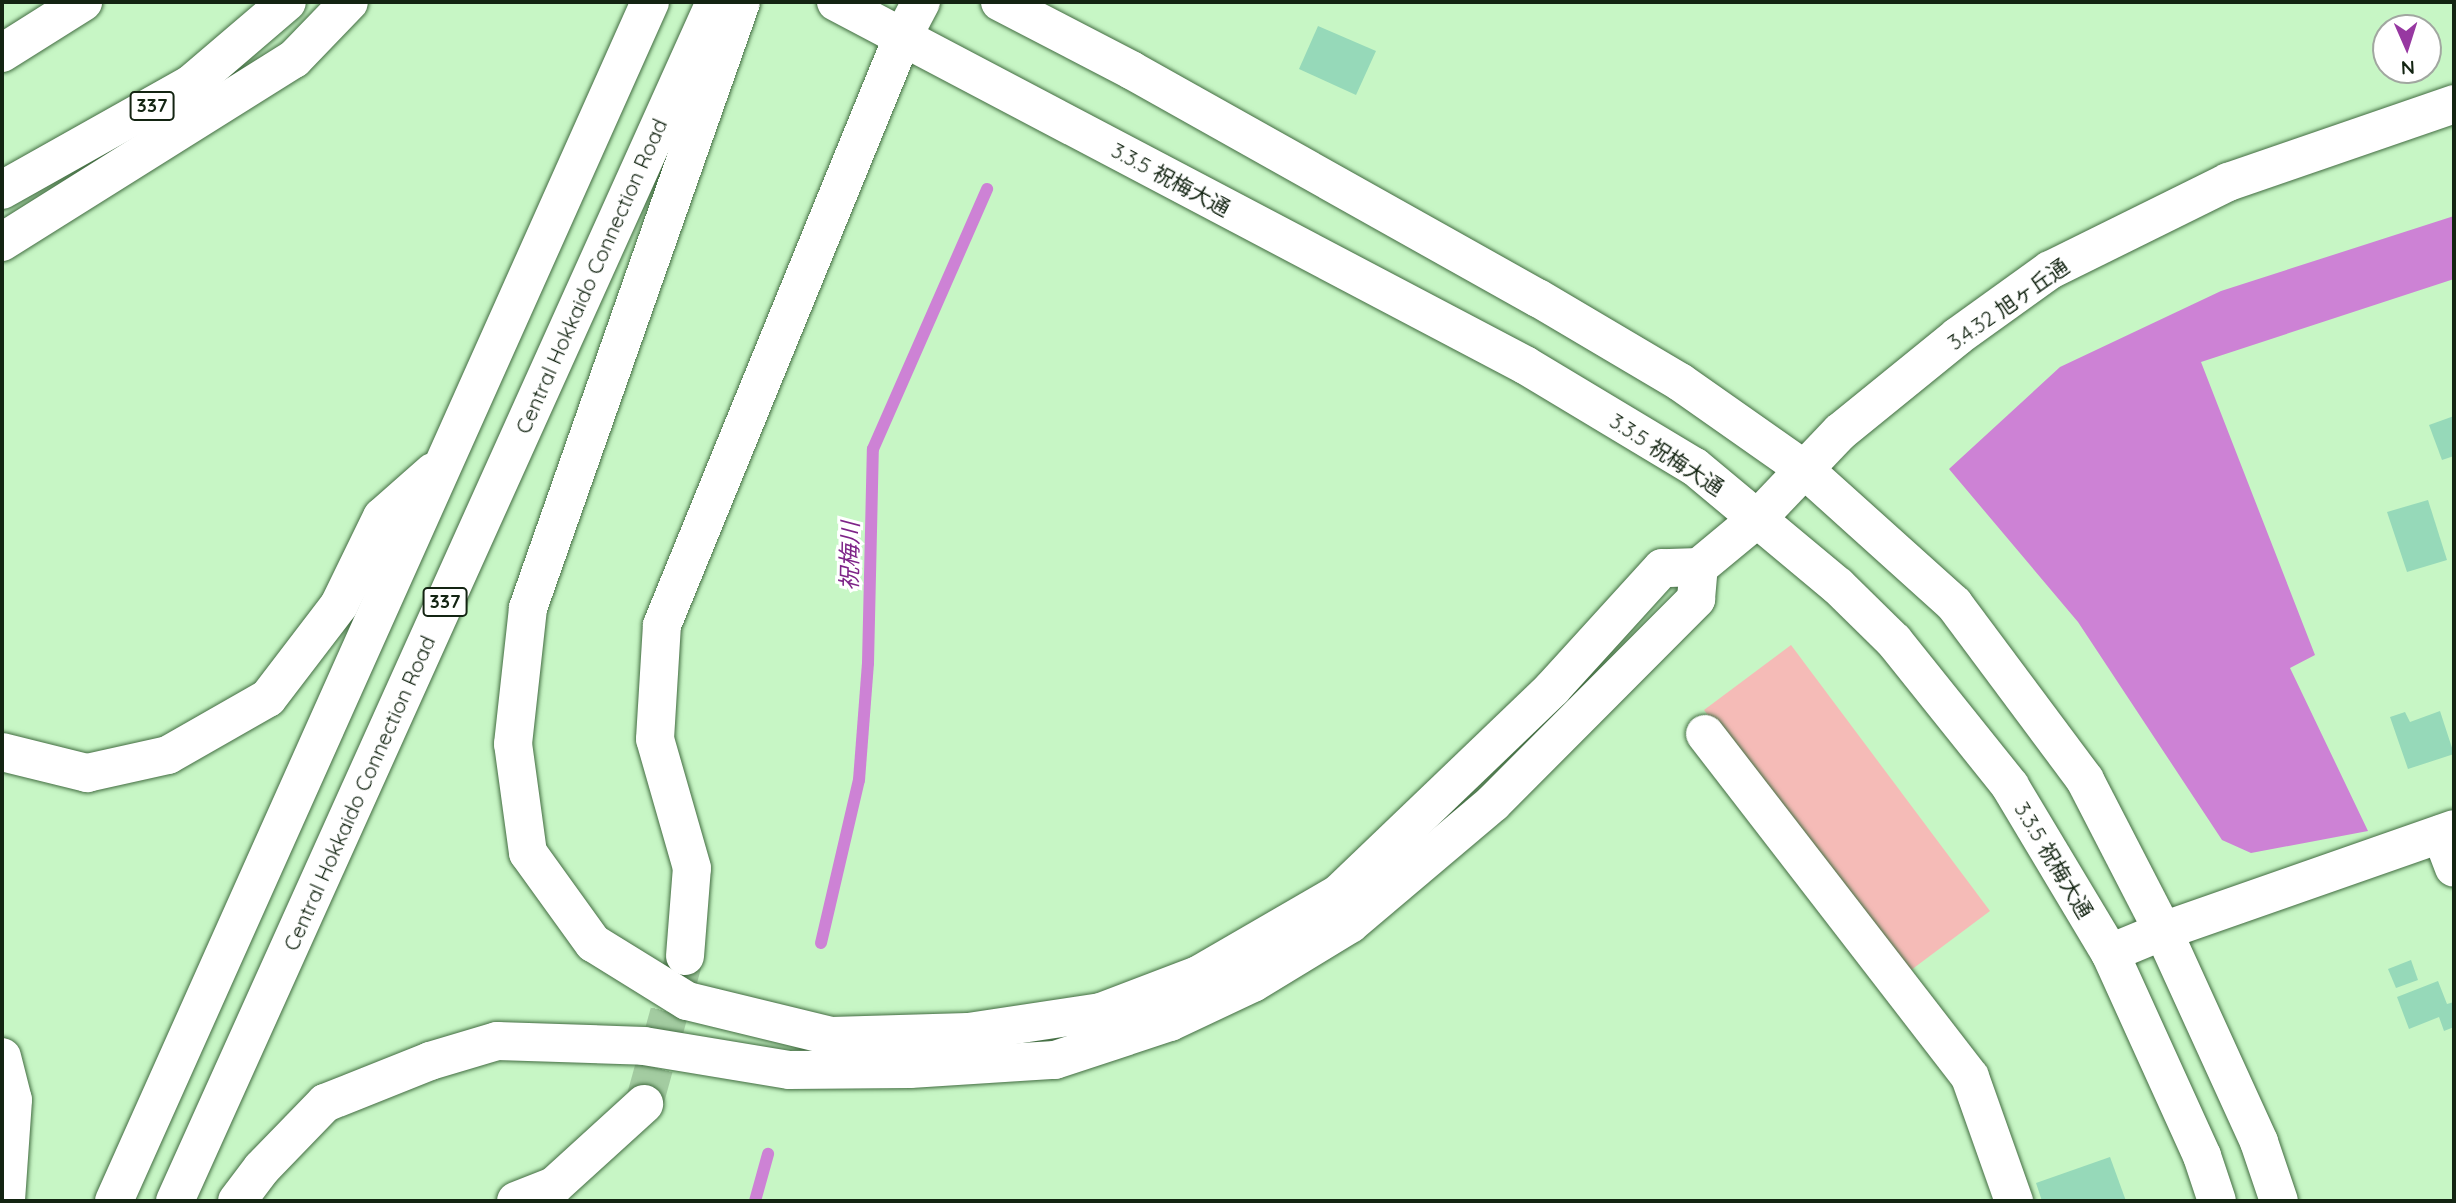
<!DOCTYPE html>
<meta charset="utf-8">
<style>
body{margin:0}
#map{position:relative;width:2456px;height:1203px;overflow:hidden;background:#c7f6c5;font-family:Quicksand,"Noto Sans JP",sans-serif}
div>[style]{position:absolute}
[style*='--x']{left:calc(var(--x)*1px);top:calc(var(--y)*1px);width:calc(var(--w)*1px);rotate:calc(var(--a)*1deg)}
.green>*{inset:0;background:#f5bbb7}
.water>*{inset:0;background:#cd82d5}
.stream>*{height:12px;margin:-6px;padding:0 6px;transform-origin:6px;border-radius:6px;background:#cd82d5}
.building>*{inset:0;background:#96d9b9}
.minor-tunnel>*{height:38px;margin-top:-19px;transform-origin:0;background:repeating-linear-gradient(90deg,#a3cca1 0 38px,transparent 0 57px)}
.roads{filter:drop-shadow(0 0 2px #426c41) drop-shadow(0 0 2px #426c41)}
.minor>*{height:38px;margin:-19px;padding:0 19px;transform-origin:19px;border-radius:19px;background:#fff}
.highway>*{height:38px;margin:-19px;padding:0 19px;transform-origin:19px;border-radius:19px;background:#fff}
span{translate:-50% -50%;white-space:nowrap;text-align:center;line-height:1.15;-webkit-text-stroke:6px #fff;paint-order:stroke}
.shield-label span{padding:2px 5px;background:#fff;border:2px solid;border-radius:5px;-webkit-text-stroke-width:0}
.shield-label{font-size:19px;color:#132412;font-weight:700}
.street-label{font-size:21px;color:#132412}
.water-label{font-size:23px;color:#7e2488;font-style:italic}
.frame{position:absolute;inset:0;border:4px solid #132412;pointer-events:none}
.north{position:absolute;left:2372px;top:14px;width:70px;height:70px;box-sizing:border-box;background:#fff;border:2px solid #a1a7a0;border-radius:50%;rotate:177deg;font-size:19px;font-weight:700;line-height:28px;text-align:center;color:#132412}
.north::after{content:'';display:block;margin:auto;width:24px;height:32px;background:#9738a1;clip-path:polygon(50% 0,100% 100%,50% 72%,0 100%)}
</style>
<div id="map">
<div class="green">
<i style="clip-path:polygon(1791px 645px,1990px 911px,1903px 976px,1704px 710px)"></i>
</div>
<div class="water">
<i style="clip-path:polygon(2454px 216px,2454px 279px,2201px 362px,2315px 655px,2290px 668px,2368px 831px,2251px 853px,2222px 840px,2078px 622px,1949px 469px,2060px 367px,2221px 291px)"></i>
</div>
<div class="stream">
<i style="--x:821;--y:943;--w:167;--a:-76.9"></i>
<i style="--x:859;--y:780;--w:117;--a:-85.6"></i>
<i style="--x:868;--y:663;--w:214;--a:-88.7"></i>
<i style="--x:873;--y:449;--w:284;--a:-66.3"></i>
<i style="--x:755;--y:1201;--w:49;--a:-74.5"></i>
</div>
<div class="building">
<i style="clip-path:polygon(1318px 26px,1376px 51px,1356px 95px,1299px 69px)"></i>
<i style="clip-path:polygon(2454px 416px,2454px 456px,2442px 460px,2429px 425px)"></i>
<i style="clip-path:polygon(2428px 500px,2447px 560px,2407px 572px,2387px 512px)"></i>
<i style="clip-path:polygon(2440px 711px,2454px 754px,2408px 769px,2390px 717px,2405px 712px,2410px 722px)"></i>
<i style="clip-path:polygon(2411px 960px,2418px 980px,2396px 988px,2388px 969px)"></i>
<i style="clip-path:polygon(2438px 981px,2447px 1004px,2454px 1002px,2454px 1027px,2444px 1031px,2439px 1017px,2409px 1029px,2397px 997px)"></i>
<i style="clip-path:polygon(2110px 1157px,2126px 1201px,2042px 1201px,2036px 1183px)"></i>
</div>
<div class="minor-tunnel">
<i style="--x:644;--y:1104;--w:147;--a:-74.6"></i>
</div>
<div class="roads">
<div class="minor">
<i style="--x:836;--y:2;--w:779;--a:27.78"></i>
<i style="--x:1525;--y:365;--w:198;--a:31"></i>
<i style="--x:1695;--y:467;--w:186;--a:39.8"></i>
<i style="--x:1838;--y:586;--w:78;--a:44.5"></i>
<i style="--x:1894;--y:641;--w:186;--a:51.3"></i>
<i style="--x:2010;--y:786;--w:195;--a:59.1"></i>
<i style="--x:2110;--y:953;--w:223;--a:65.6"></i>
<i style="--x:2202;--y:1156;--w:47;--a:71.6"></i>
<i style="--x:1000;--y:2;--w:148;--a:27.4"></i>
<i style="--x:1131;--y:70;--w:467;--a:29.3"></i>
<i style="--x:1538;--y:298;--w:165;--a:30.6"></i>
<i style="--x:1680;--y:382;--w:151;--a:35.1"></i>
<i style="--x:1804;--y:469;--w:202;--a:42"></i>
<i style="--x:1954;--y:604;--w:219;--a:53.3"></i>
<i style="--x:2085;--y:780;--w:170;--a:62.7"></i>
<i style="--x:2163;--y:931;--w:232;--a:65.5"></i>
<i style="--x:2259;--y:1142;--w:62;--a:71.3"></i>
<i style="--x:2;--y:53;--w:96;--a:-32.2"></i>
<i style="--x:1699;--y:567;--w:77;--a:-39.7"></i>
<i style="--x:1758;--y:518;--w:119;--a:-46.4"></i>
<i style="--x:1840;--y:432;--w:152;--a:-39.1"></i>
<i style="--x:1958;--y:336;--w:113;--a:-35.7"></i>
<i style="--x:2050;--y:270;--w:199;--a:-26.3"></i>
<i style="--x:2228;--y:182;--w:239;--a:-19"></i>
<i style="--x:1705;--y:734;--w:433;--a:52.3"></i>
<i style="--x:1970;--y:1077;--w:132;--a:70.5"></i>
<i style="--x:2441;--y:834;--w:36;--a:69"></i>
<i style="--x:2110;--y:953;--w:57;--a:-22.5"></i>
<i style="--x:2163;--y:931;--w:308;--a:-19.3"></i>
<i style="--x:685;--y:956;--w:88;--a:-85.5"></i>
<i style="--x:692;--y:868;--w:134;--a:-106"></i>
<i style="--x:655;--y:739;--w:114;--a:-86.5"></i>
<i style="--x:662;--y:625;--w:634;--a:-67.76"></i>
<i style="--x:902;--y:38;--w:41;--a:-62.2"></i>
<i style="--x:516;--y:1201;--w:41;--a:-21.5"></i>
<i style="--x:554;--y:1186;--w:122;--a:-42.3"></i>
</div>
<div class="highway">
<i style="--x:2;--y:190;--w:217;--a:-29.3"></i>
<i style="--x:191;--y:84;--w:126;--a:-40.5"></i>
<i style="--x:2;--y:242;--w:345;--a:-32.1"></i>
<i style="--x:294;--y:59;--w:79;--a:-46"></i>
<i style="--x:2;--y:752;--w:88;--a:13.9"></i>
<i style="--x:87;--y:773;--w:83;--a:-12.5"></i>
<i style="--x:168;--y:755;--w:115;--a:-29.7"></i>
<i style="--x:268;--y:698;--w:117;--a:-52.6"></i>
<i style="--x:339;--y:605;--w:98;--a:-64"></i>
<i style="--x:382;--y:517;--w:68;--a:-41.4"></i>
<i style="--x:2;--y:1057;--w:44;--a:75.7"></i>
<i style="--x:13;--y:1100;--w:101;--a:94"></i>
<i style="--x:114;--y:1201;--w:1313;--a:-65.91"></i>
<i style="--x:175;--y:1201;--w:1315;--a:-65.75"></i>
<i style="--x:237;--y:1201;--w:41;--a:-52.9"></i>
<i style="--x:262;--y:1168;--w:91;--a:-45.9"></i>
<i style="--x:325;--y:1103;--w:113;--a:-21.8"></i>
<i style="--x:430;--y:1061;--w:70;--a:-16.6"></i>
<i style="--x:497;--y:1041;--w:147;--a:1.9"></i>
<i style="--x:644;--y:1046;--w:147;--a:9.4"></i>
<i style="--x:789;--y:1070;--w:121;--a:-0.5"></i>
<i style="--x:910;--y:1069;--w:145;--a:-3.6"></i>
<i style="--x:1055;--y:1060;--w:121;--a:-18.3"></i>
<i style="--x:1170;--y:1022;--w:92;--a:-25.2"></i>
<i style="--x:1253;--y:983;--w:114;--a:-31.3"></i>
<i style="--x:1350;--y:924;--w:187;--a:-40.2"></i>
<i style="--x:1493;--y:803;--w:288;--a:-45.1"></i>
<i style="--x:1696;--y:599;--w:32;--a:-85"></i>
<i style="--x:1699;--y:567;--w:37;--a:178"></i>
<i style="--x:1662;--y:568;--w:164;--a:132.3"></i>
<i style="--x:1552;--y:689;--w:296;--a:136.2"></i>
<i style="--x:1338;--y:894;--w:162;--a:149.9"></i>
<i style="--x:1198;--y:975;--w:104;--a:159.1"></i>
<i style="--x:1101;--y:1012;--w:134;--a:171.4"></i>
<i style="--x:968;--y:1032;--w:137;--a:178.3"></i>
<i style="--x:831;--y:1036;--w:148;--a:-166.3"></i>
<i style="--x:687;--y:1001;--w:110;--a:-148.3"></i>
<i style="--x:593;--y:943;--w:111;--a:-125.8"></i>
<i style="--x:528;--y:853;--w:110;--a:-97.8"></i>
<i style="--x:513;--y:744;--w:137;--a:-83.7"></i>
<i style="--x:528;--y:608;--w:642;--a:-70.63"></i>
</div>
</div>
<div class="shield-label">
<span style="left:152px;top:106px">337</span>
<span style="left:445px;top:602px">337</span>
</div>
<div class="street-label">
<span style="left:1171px;top:179px;rotate:28deg">3.3.5 祝梅大通</span>
<span style="left:591px;top:276px;rotate:-66deg">Central Hokkaido Connection Road</span>
<span style="left:2008px;top:304px;rotate:-35deg">3.4.32 旭ヶ丘通</span>
<span style="left:1667px;top:454px;rotate:33deg">3.3.5 祝梅大通</span>
<span style="left:359px;top:793px;rotate:-66deg">Central Hokkaido Connection Road</span>
<span style="left:2054px;top:860px;rotate:59deg">3.3.5 祝梅大通</span>
</div>
<div class="water-label">
<span style="left:850px;top:556px;rotate:-89deg">祝梅川</span>
</div>
<div class="frame"></div>
<div class="north">N</div>
</div>
